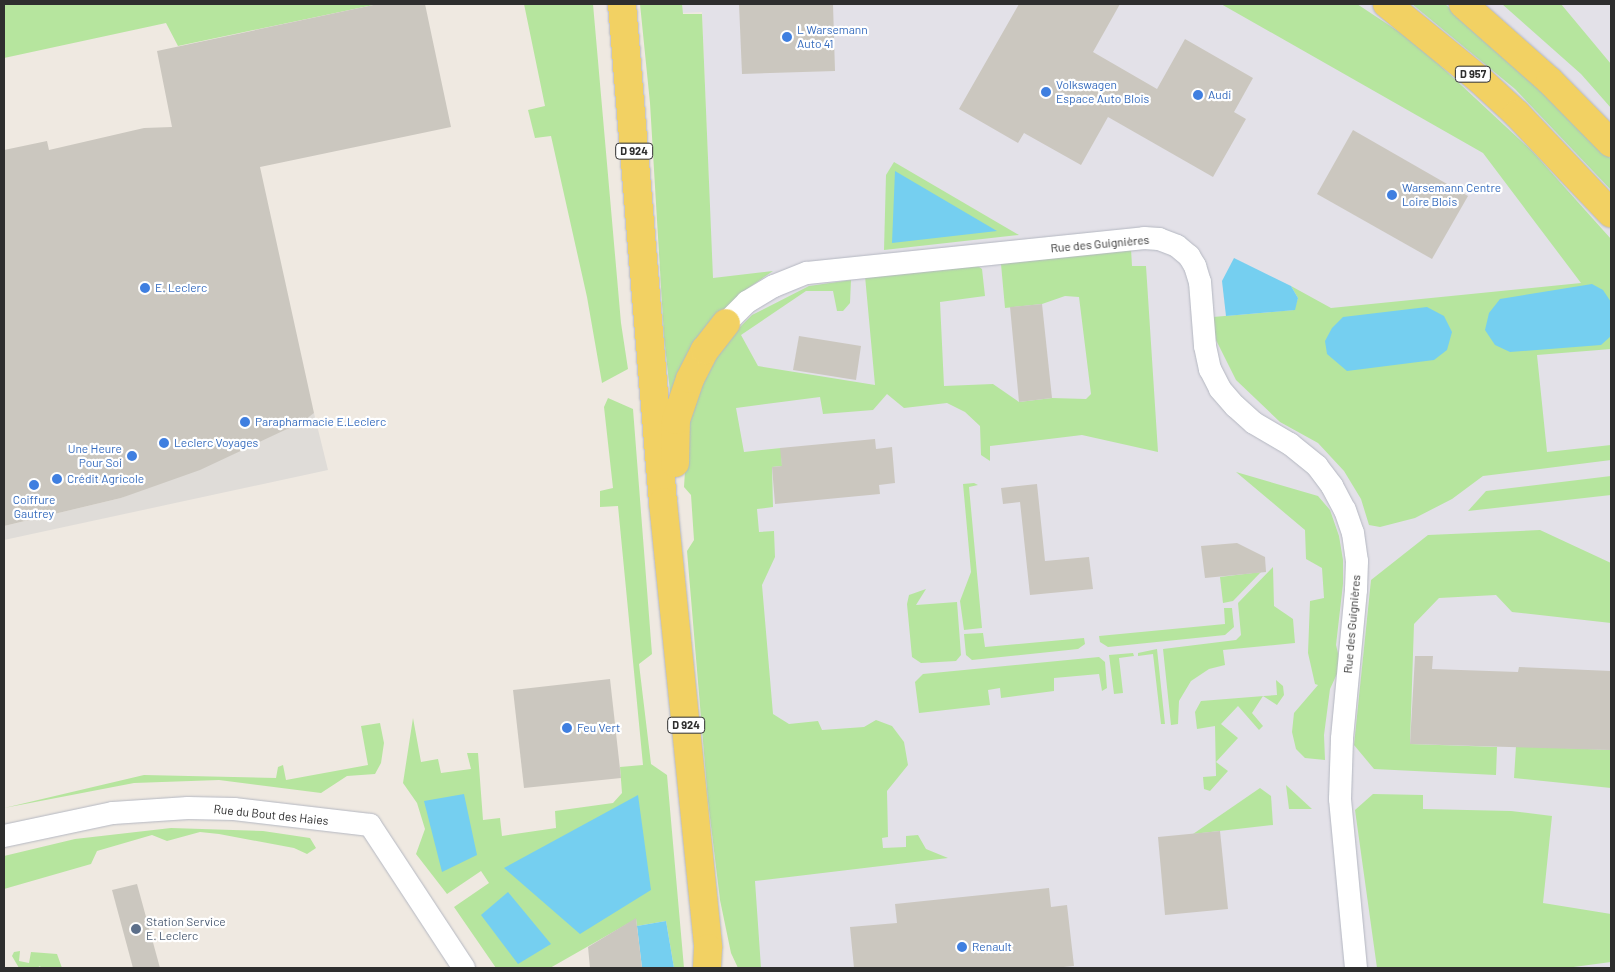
<!DOCTYPE html>
<meta charset="utf-8">
<style>
body{margin:0}
#map{position:relative;width:1615px;height:972px;overflow:hidden;background:#efe9e1;font-family:Barlow,sans-serif}
div>[style]{position:absolute}
[style*='--x']{left:calc(var(--x)*1px);top:calc(var(--y)*1px);width:calc(var(--w)*1px);rotate:calc(var(--a)*1deg)}
.industrial>*{inset:0;background:#e3e1e8}
.green>*{inset:0;background:#b6e59e}
.plaza>*{inset:0;background:#dfdcd8}
.water>*{inset:0;background:#75cff0}
.building>*{inset:0;background:#cbc7bf}
.roads{filter:drop-shadow(0 0 1px #b4b7c1) drop-shadow(0 0 1px #b4b7c1)}
.street>*{height:22px;margin:-11px;padding:0 11px;transform-origin:11px;border-radius:11px;background:#fff}
.primary>*{height:28px;margin:-14px;padding:0 14px;transform-origin:14px;border-radius:14px;background:#f2d163}
.dots>*{width:14px;height:14px;translate:-50% -50%;box-sizing:border-box;border:2px solid #fff;border-radius:50%}
span{translate:-50% -50%;white-space:nowrap;text-align:center;line-height:1.15;-webkit-text-stroke:4.5px #fff;paint-order:stroke}
.shield-label span{padding:1px 4px;background:#fff;border:1px solid;border-radius:4px;-webkit-text-stroke-width:0}
.shield-label{font-size:11px;color:#2e2e2e;font-weight:700}
.shop-label{font-size:12px;color:#366cbe}
.left{translate:0 -50%;text-align:left}
.right{translate:-100% -50%;text-align:right}
.street-label{font-size:12px;color:#2e2e2e}
.service-label{font-size:12px;color:#4e5e75}
.frame{position:absolute;inset:0;border:5px solid #2e2e2e;pointer-events:none}
</style>
<div id="map">
<div class="industrial">
<i style="clip-path:polygon(682px 4px,1611px 4px,1611px 968px,758px 968px,698px 358px,709px 189px,702px 12px,682px 13px)"></i>
</div>
<div class="green">
<i style="clip-path:polygon(4px 4px,378px 4px,178px 46px,166px 23px,4px 58px)"></i>
<i style="clip-path:polygon(524px 4px,593px 4px,621px 323px,628px 369px,602px 383px,587px 297px,551px 136px,535px 138px,528px 110px,545px 106px)"></i>
<i style="clip-path:polygon(640px 4px,682px 4px,683px 14px,702px 14px,713px 278px,773px 271px,747px 289px,720px 316px,672px 410px,664px 337px,650px 103px)"></i>
<i style="clip-path:polygon(1221px 4px,1357px 4px,1416px 43px,1533px 152px,1611px 239px,1611px 349px,1537px 355px,1547px 452px,1611px 445px,1611px 460px,1483px 476px,1452px 499px,1415px 518px,1380px 527px,1369px 525px,1361px 499px,1344px 471px,1318px 443px,1280px 422px,1236px 380px,1216px 340px,1213px 317px,1294px 310px,1298px 298px,1291px 286px,1331px 308px,1581px 283px,1483px 153px)"></i>
<i style="clip-path:polygon(1412px 4px,1445px 4px,1516px 63px,1611px 159px,1611px 190px,1515px 89px)"></i>
<i style="clip-path:polygon(1502px 4px,1561px 4px,1611px 64px,1611px 108px,1581px 74px)"></i>
<i style="clip-path:polygon(894px 162px,1019px 235px,884px 250px,886px 175px)"></i>
<i style="clip-path:polygon(1131px 249px,1132px 266px,1146px 266px,1158px 452px,1082px 435px,990px 446px,990px 461px,981px 455px,980px 426px,965px 412px,947px 403px,904px 408px,887px 394px,873px 410px,823px 414px,820px 397px,736px 408px,744px 452px,781px 448px,782px 466px,772px 467px,773px 507px,757px 509px,759px 532px,774px 531px,775px 557px,762px 585px,773px 714px,789px 724px,818px 721px,822px 730px,864px 727px,876px 720px,892px 726px,904px 742px,908px 765px,887px 791px,888px 837px,882px 838px,883px 848px,906px 847px,906px 836px,918px 835px,926px 849px,948px 858px,755px 881px,761px 968px,738px 968px,731px 953px,720px 900px,708px 801px,687px 551px,694px 540px,691px 495px,684px 487px,688px 423px,696px 396px,712px 362px,728px 339px,752px 315px,809px 286px,851px 280px,850px 303px,843px 311px,837px 311px,833px 291px,806px 291px,741px 335px,758px 366px,875px 385px,865px 276px,975px 264px,982px 269px,985px 296px,940px 302px,944px 386px,993px 384px,1019px 402px,1052px 398px,1086px 399px,1091px 394px,1079px 297px,1065px 296px,1042px 304px,1005px 308px,1001px 264px,1010px 261px)"></i>
<i style="clip-path:polygon(608px 398px,633px 409px,652px 654px,639px 664px,651px 764px,667px 775px,684px 968px,674px 968px,666px 921px,637px 926px,636px 919px,550px 968px,496px 968px,454px 907px,489px 883px,481px 871px,447px 894px,416px 854px,425px 829px,417px 803px,403px 783px,413px 718px,421px 762px,438px 759px,441px 773px,471px 769px,467px 753px,478px 753px,483px 820px,500px 818px,502px 836px,556px 828px,555px 811px,613px 803px,622px 793px,620px 767px,643px 765px,618px 506px,600px 507px,600px 491px,613px 488px,604px 407px)"></i>
<i style="clip-path:polygon(1236px 472px,1318px 496px,1330px 510px,1339px 536px,1343px 560px,1343px 584px,1336px 645px,1341px 665px,1330px 689px,1324px 735px,1325px 760px,1305px 758px,1296px 749px,1292px 732px,1294px 713px,1318px 685px,1315px 684px,1308px 653px,1310px 601px,1324px 598px,1322px 568px,1306px 559px,1305px 530px)"></i>
<i style="clip-path:polygon(1611px 476px,1611px 495px,1468px 511px,1486px 491px)"></i>
<i style="clip-path:polygon(974px 483px,978px 485px,969px 487px,982px 628px,964px 630px,960px 601px,971px 572px,963px 484px)"></i>
<i style="clip-path:polygon(1540px 530px,1611px 563px,1611px 623px,1512px 612px,1496px 595px,1439px 598px,1414px 624px,1410px 744px,1497px 747px,1496px 775px,1374px 769px,1354px 745px,1371px 580px,1428px 535px)"></i>
<i style="clip-path:polygon(1273px 567px,1274px 606px,1293px 619px,1295px 643px,1223px 650px,1225px 665px,1209px 669px,1191px 681px,1179px 701px,1178px 724px,1171px 725px,1163px 649px,1236px 640px,1241px 635px,1238px 603px)"></i>
<i style="clip-path:polygon(1261px 572px,1233px 601px,1223px 603px,1220px 577px)"></i>
<i style="clip-path:polygon(926px 589px,916px 605px,957px 602px,961px 655px,956px 661px,921px 663px,912px 657px,907px 604px,909px 595px)"></i>
<i style="clip-path:polygon(1224px 608px,1232px 608px,1234px 627px,1225px 635px,1108px 647px,1100px 642px,1099px 636px,1225px 624px)"></i>
<i style="clip-path:polygon(983px 633px,985px 647px,1084px 638px,1085px 644px,1078px 649px,972px 660px,966px 655px,964px 634px)"></i>
<i style="clip-path:polygon(1157px 649px,1165px 724px,1161px 724px,1153px 654px,1138px 656px,1138px 653px)"></i>
<i style="clip-path:polygon(1133px 653px,1134px 656px,1119px 658px,1123px 693px,1114px 694px,1109px 655px)"></i>
<i style="clip-path:polygon(1099px 657px,1105px 662px,1107px 688px,1102px 691px,1099px 674px,1054px 678px,1054px 691px,1001px 698px,1000px 688px,988px 690px,990px 705px,919px 713px,915px 682px,923px 674px)"></i>
<i style="clip-path:polygon(1276px 680px,1283px 686px,1284px 695px,1277px 705px,1263px 696px,1252px 713px,1263px 726px,1259px 730px,1238px 706px,1221px 724px,1238px 738px,1216px 762px,1228px 771px,1210px 791px,1204px 789px,1203px 777px,1216px 776px,1215px 726px,1197px 729px,1195px 712px,1201px 701px,1264px 696px,1277px 695px)"></i>
<i style="clip-path:polygon(380px 723px,384px 743px,381px 763px,375px 774px,347px 776px,321px 793px,219px 780px,134px 783px,4px 808px,144px 775px,276px 778px,278px 767px,283px 765px,286px 780px,368px 765px,361px 726px)"></i>
<i style="clip-path:polygon(1516px 746px,1611px 750px,1611px 788px,1514px 778px)"></i>
<i style="clip-path:polygon(1286px 785px,1312px 809px,1289px 809px)"></i>
<i style="clip-path:polygon(1260px 788px,1271px 796px,1273px 825px,1193px 834px)"></i>
<i style="clip-path:polygon(1373px 794px,1423px 795px,1423px 809px,1511px 811px,1552px 816px,1543px 903px,1611px 914px,1611px 962px,1566px 968px,1377px 968px,1355px 810px)"></i>
<i style="clip-path:polygon(171px 828px,263px 831px,310px 838px,316px 848px,307px 854px,294px 848px,219px 834px,200px 832px,167px 841px,152px 835px,97px 851px,91px 864px,4px 889px,4px 856px,75px 839px)"></i>
<i style="clip-path:polygon(20px 951px,19px 961px,29px 963px,31px 952px,57px 954px,62px 968px,41px 968px,40px 966px,37px 968px,19px 968px,12px 956px,14px 952px)"></i>
</div>
<div class="plaza">
<i style="clip-path:polygon(314px 413px,328px 470px,4px 540px,4px 526px,121px 498px)"></i>
</div>
<div class="water">
<i style="clip-path:polygon(895px 171px,997px 231px,892px 243px)"></i>
<i style="clip-path:polygon(1234px 258px,1291px 286px,1298px 298px,1295px 310px,1226px 316px,1222px 281px)"></i>
<i style="clip-path:polygon(1592px 284px,1603px 290px,1611px 302px,1611px 336px,1601px 345px,1510px 352px,1495px 345px,1485px 330px,1489px 313px,1500px 299px)"></i>
<i style="clip-path:polygon(1427px 307px,1444px 316px,1452px 332px,1447px 350px,1434px 360px,1347px 371px,1327px 354px,1325px 341px,1332px 328px,1343px 317px)"></i>
<i style="clip-path:polygon(464px 794px,477px 855px,442px 872px,424px 801px)"></i>
<i style="clip-path:polygon(638px 795px,651px 890px,580px 934px,504px 868px)"></i>
<i style="clip-path:polygon(508px 892px,551px 944px,518px 964px,481px 915px)"></i>
<i style="clip-path:polygon(666px 921px,674px 968px,642px 968px,637px 926px)"></i>
</div>
<div class="building">
<i style="clip-path:polygon(378px 4px,425px 4px,451px 127px,260px 167px,314px 413px,302px 422px,200px 470px,121px 498px,4px 526px,4px 150px,47px 141px,49px 150px,144px 128px,172px 127px,157px 51px)"></i>
<i style="clip-path:polygon(739px 4px,833px 4px,835px 71px,742px 74px)"></i>
<i style="clip-path:polygon(1019px 4px,1120px 4px,1093px 52px,1157px 89px,1185px 39px,1253px 78px,1234px 112px,1246px 119px,1213px 177px,1108px 117px,1081px 165px,1024px 133px,1018px 143px,959px 109px)"></i>
<i style="clip-path:polygon(1353px 130px,1468px 196px,1432px 259px,1317px 194px)"></i>
<i style="clip-path:polygon(1042px 304px,1052px 398px,1019px 402px,1010px 307px)"></i>
<i style="clip-path:polygon(799px 336px,861px 346px,856px 380px,793px 370px)"></i>
<i style="clip-path:polygon(875px 439px,876px 449px,892px 447px,895px 483px,879px 485px,880px 494px,775px 504px,772px 467px,782px 466px,780px 448px)"></i>
<i style="clip-path:polygon(1037px 484px,1045px 561px,1089px 557px,1093px 589px,1030px 595px,1020px 502px,1003px 504px,1001px 488px)"></i>
<i style="clip-path:polygon(1237px 543px,1265px 557px,1266px 572px,1205px 578px,1201px 546px)"></i>
<i style="clip-path:polygon(1415px 656px,1433px 656px,1432px 669px,1518px 672px,1519px 667px,1611px 671px,1611px 750px,1410px 744px)"></i>
<i style="clip-path:polygon(610px 679px,621px 778px,524px 788px,513px 690px)"></i>
<i style="clip-path:polygon(1220px 831px,1228px 909px,1165px 915px,1158px 837px)"></i>
<i style="clip-path:polygon(137px 884px,160px 968px,133px 968px,112px 890px)"></i>
<i style="clip-path:polygon(1049px 888px,1051px 907px,1067px 905px,1074px 966px,1053px 968px,854px 968px,850px 927px,897px 923px,895px 904px)"></i>
<i style="clip-path:polygon(636px 918px,642px 968px,590px 968px,588px 947px)"></i>
</div>
<div class="roads">
<div class="street">
<i style="--x:726;--y:323;--w:30;--a:-45"></i>
<i style="--x:747;--y:302;--w:31;--a:-31"></i>
<i style="--x:774;--y:286;--w:35;--a:-22"></i>
<i style="--x:807;--y:273;--w:339;--a:-5.9"></i>
<i style="--x:1144;--y:238;--w:15;--a:4"></i>
<i style="--x:1159;--y:239;--w:19;--a:21"></i>
<i style="--x:1177;--y:246;--w:16;--a:40"></i>
<i style="--x:1189;--y:256;--w:12;--a:59"></i>
<i style="--x:1195;--y:266;--w:17;--a:73"></i>
<i style="--x:1200;--y:282;--w:64;--a:85.5"></i>
<i style="--x:1205;--y:346;--w:24;--a:78"></i>
<i style="--x:1210;--y:369;--w:22;--a:63"></i>
<i style="--x:1220;--y:389;--w:23;--a:49"></i>
<i style="--x:1235;--y:406;--w:25;--a:42"></i>
<i style="--x:1254;--y:423;--w:42;--a:30.3"></i>
<i style="--x:1290;--y:444;--w:35;--a:39"></i>
<i style="--x:1317;--y:466;--w:25;--a:53"></i>
<i style="--x:1332;--y:486;--w:27;--a:62"></i>
<i style="--x:1345;--y:510;--w:24;--a:71"></i>
<i style="--x:1353;--y:533;--w:28;--a:82"></i>
<i style="--x:1357;--y:561;--w:29;--a:92"></i>
<i style="--x:1356;--y:590;--w:150;--a:95.4"></i>
<i style="--x:1342;--y:739;--w:60;--a:91.9"></i>
<i style="--x:1340;--y:799;--w:170;--a:84.6"></i>
<i style="--x:4;--y:836;--w:111;--a:-11.9"></i>
<i style="--x:113;--y:813;--w:75;--a:-3.8"></i>
<i style="--x:188;--y:808;--w:46;--a:1.2"></i>
<i style="--x:234;--y:809;--w:137;--a:6.7"></i>
<i style="--x:370;--y:825;--w:171;--a:56.7"></i>
</div>
<div class="primary">
<i style="--x:622;--y:4;--w:500;--a:85.3"></i>
<i style="--x:663;--y:502;--w:448;--a:84.2"></i>
<i style="--x:708;--y:948;--w:20;--a:93"></i>
<i style="--x:1387;--y:4;--w:119;--a:39.2"></i>
<i style="--x:1479;--y:79;--w:52;--a:42.6"></i>
<i style="--x:1517;--y:114;--w:137;--a:46.5"></i>
<i style="--x:1463;--y:4;--w:116;--a:41.5"></i>
<i style="--x:1550;--y:81;--w:87;--a:45.5"></i>
<i style="--x:675;--y:463;--w:43;--a:-88.7"></i>
<i style="--x:676;--y:420;--w:43;--a:-71.1"></i>
<i style="--x:690;--y:379;--w:33;--a:-63"></i>
<i style="--x:705;--y:350;--w:34;--a:-52"></i>
</div>
</div>
<div class="dots">
<i style="left:787px;top:37px;background:#3f7fe0"></i>
<i style="left:1046px;top:92px;background:#3f7fe0"></i>
<i style="left:1198px;top:95px;background:#3f7fe0"></i>
<i style="left:1392px;top:195px;background:#3f7fe0"></i>
<i style="left:145px;top:288px;background:#3f7fe0"></i>
<i style="left:245px;top:422px;background:#3f7fe0"></i>
<i style="left:164px;top:443px;background:#3f7fe0"></i>
<i style="left:132px;top:456px;background:#3f7fe0"></i>
<i style="left:57px;top:479px;background:#3f7fe0"></i>
<i style="left:34px;top:485px;background:#3f7fe0"></i>
<i style="left:567px;top:728px;background:#3f7fe0"></i>
<i style="left:136px;top:929px;background:#5c6f8a"></i>
<i style="left:962px;top:947px;background:#3f7fe0"></i>
</div>
<div class="shield-label">
<span style="left:1473px;top:74px">D 957</span>
<span style="left:634px;top:151px">D 924</span>
<span style="left:686px;top:725px">D 924</span>
</div>
<div class="shop-label">
<span class="left" style="left:797px;top:37px">L Warsemann<br>Auto 41</span>
<span class="left" style="left:1056px;top:92px">Volkswagen<br>Espace Auto Blois</span>
<span class="left" style="left:1208px;top:95px">Audi</span>
<span class="left" style="left:1402px;top:195px">Warsemann Centre<br>Loire Blois</span>
<span class="left" style="left:155px;top:288px">E. Leclerc</span>
<span class="left" style="left:255px;top:422px">Parapharmacie E.Leclerc</span>
<span class="left" style="left:174px;top:443px">Leclerc Voyages</span>
<span class="right" style="left:122px;top:456px">Une Heure<br>Pour Soi</span>
<span class="left" style="left:67px;top:479px">Crédit Agricole</span>
<span style="left:34px;top:507px">Coiffure<br>Gautrey</span>
<span class="left" style="left:577px;top:728px">Feu Vert</span>
<span class="left" style="left:972px;top:947px">Renault</span>
</div>
<div class="street-label">
<span style="left:1100px;top:244px;rotate:-5deg">Rue des Guignières</span>
<span style="left:1352px;top:624px;rotate:-85deg">Rue des Guignières</span>
<span style="left:271px;top:815px;rotate:6deg">Rue du Bout des Haies</span>
</div>
<div class="service-label">
<span class="left" style="left:146px;top:929px">Station Service<br>E. Leclerc</span>
</div>
<div class="frame"></div>
</div>
